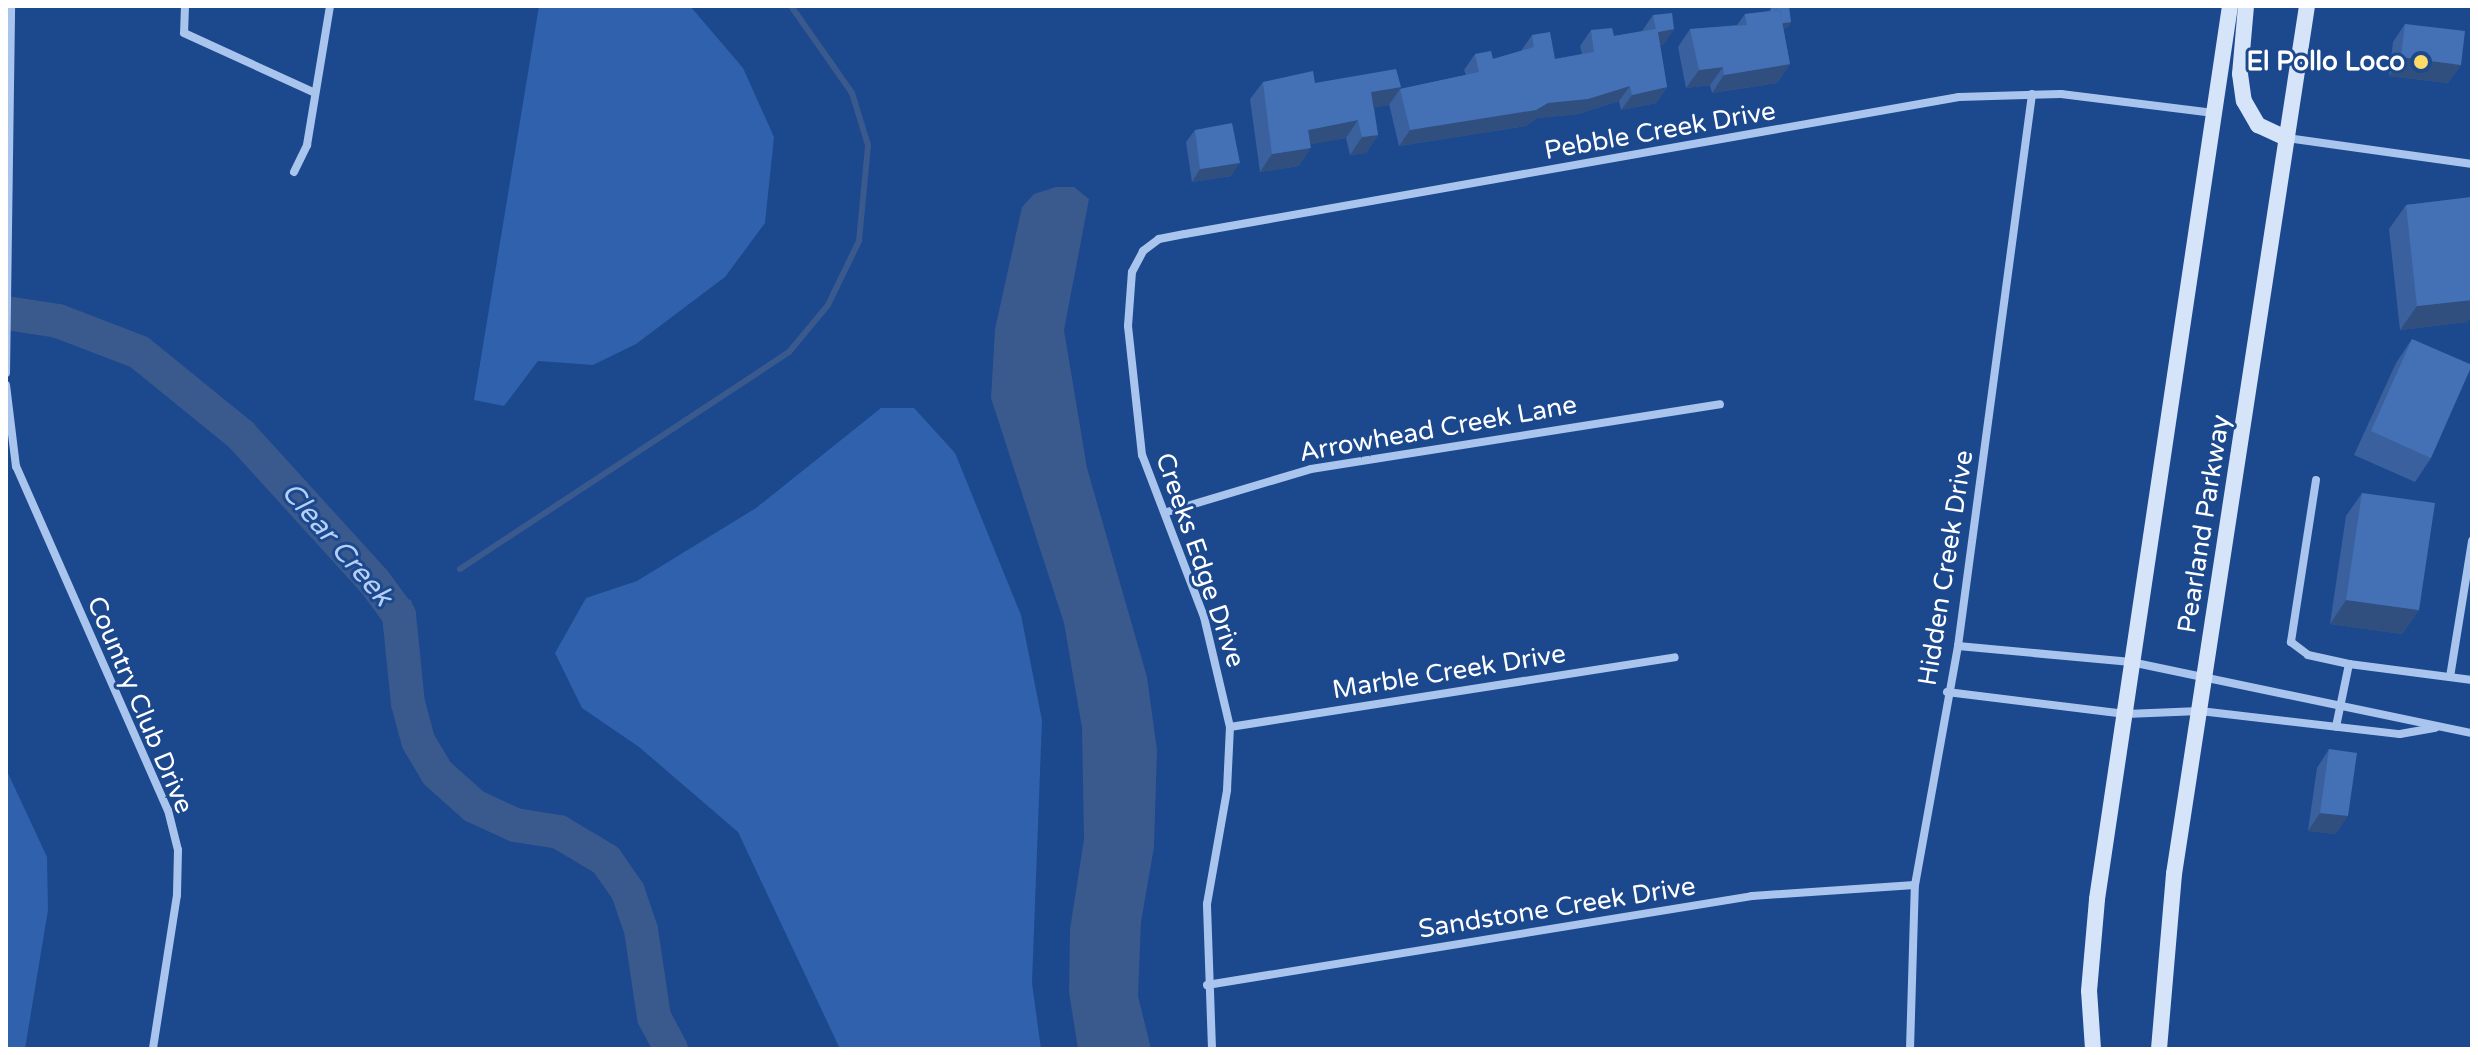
<!DOCTYPE html>
<style>
body{margin:0}
#map{position:relative;width:2478px;height:1055px;overflow:hidden;background:#1c488e;font-family:"Varela Round",sans-serif}
div>[style]{position:absolute}
[style*='--x']{left:calc(var(--x)*1px);top:calc(var(--y)*1px);width:calc(var(--w)*1px);rotate:calc(var(--a)*1deg)}
.green>*{inset:0;background:#2f61ac}
.water>*{inset:0;background:#3a598d}
.stream>*{height:6px;margin:-3px;padding:0 3px;transform-origin:3px;border-radius:3px;background:#3a598d}
.river>*{height:34px;margin:-17px;padding:0 17px;transform-origin:17px;border-radius:17px;background:#3a598d}
.minor>*{height:8px;margin:-4px;padding:0 4px;transform-origin:4px;border-radius:4px;background:#aac5ed}
.secondary>*{height:16px;margin:-8px;padding:0 8px;transform-origin:8px;border-radius:8px;background:#d6e4fa}
.wall>*{inset:0;background:#3a619d}
.shaded-wall>*{inset:0;background:#304f7f}
.building>*{inset:0;background:#4471b6}
.dots>*{width:22px;height:22px;translate:-50% -50%;box-sizing:border-box;border:4px solid #1c488e;border-radius:50%}
span{translate:-50% -50%;white-space:nowrap;text-align:center;line-height:1.15;-webkit-text-stroke:6px #1c488e;paint-order:stroke}
.poi-label{font-size:26px;color:#fff;font-weight:700}
.right{translate:-100% -50%;text-align:right}
.street-label{font-size:26px;color:#fff}
.water-label{font-size:28px;color:#b6cff4;font-style:italic}
.frame{position:absolute;inset:0;border:8px solid #fff;pointer-events:none}
</style>
<div id="map">
<div class="green">
<i style="clip-path:polygon(539px 6px,690px 6px,743px 68px,774px 137px,765px 223px,725px 277px,636px 344px,593px 365px,538px 361px,504px 406px,474px 400px)"></i>
<i style="clip-path:polygon(881px 408px,914px 408px,955px 453px,1021px 615px,1042px 720px,1032px 983px,1041px 1049px,840px 1049px,738px 832px,639px 747px,582px 708px,555px 653px,586px 598px,637px 581px,756px 508px)"></i>
<i style="clip-path:polygon(6px 769px,47px 857px,48px 910px,25px 1049px,6px 1049px)"></i>
</div>
<div class="water">
<i style="clip-path:polygon(1056px 187px,1074px 187px,1089px 199px,1064px 330px,1087px 468px,1147px 677px,1157px 750px,1154px 847px,1141px 922px,1138px 996px,1151px 1049px,1078px 1049px,1069px 992px,1070px 929px,1084px 839px,1082px 728px,1064px 623px,991px 398px,995px 329px,1022px 207px,1034px 194px)"></i>
</div>
<div class="stream">
<i style="--x:460;--y:569;--w:394;--a:-33.4"></i>
<i style="--x:789;--y:352;--w:61;--a:-50.3"></i>
<i style="--x:828;--y:305;--w:71;--a:-64.2"></i>
<i style="--x:859;--y:241;--w:96;--a:-84.6"></i>
<i style="--x:868;--y:145;--w:54;--a:-107.1"></i>
<i style="--x:852;--y:93;--w:106;--a:-125"></i>
<i style="--x:399;--y:615;--w:16;--a:-52"></i>
</div>
<div class="river">
<i style="--x:6;--y:313;--w:53;--a:8.7"></i>
<i style="--x:58;--y:321;--w:87;--a:20.9"></i>
<i style="--x:139;--y:352;--w:132;--a:39.1"></i>
<i style="--x:241;--y:435;--w:197;--a:47.7"></i>
<i style="--x:374;--y:581;--w:42;--a:53.7"></i>
<i style="--x:399;--y:615;--w:88;--a:84.2"></i>
<i style="--x:408;--y:703;--w:39;--a:75"></i>
<i style="--x:418;--y:741;--w:37;--a:59"></i>
<i style="--x:437;--y:773;--w:50;--a:41.7"></i>
<i style="--x:474;--y:806;--w:45;--a:24.9"></i>
<i style="--x:515;--y:825;--w:45;--a:9"></i>
<i style="--x:559;--y:832;--w:55;--a:30.8"></i>
<i style="--x:606;--y:860;--w:39;--a:55"></i>
<i style="--x:628;--y:892;--w:40;--a:71.1"></i>
<i style="--x:641;--y:930;--w:88;--a:81.5"></i>
<i style="--x:654;--y:1017;--w:36;--a:62"></i>
</div>
<div class="minor">
<i style="--x:185;--y:6;--w:27;--a:92"></i>
<i style="--x:184;--y:33;--w:144;--a:24.6"></i>
<i style="--x:2287;--y:138;--w:187;--a:8"></i>
<i style="--x:294;--y:172;--w:30;--a:-64"></i>
<i style="--x:307;--y:145;--w:141;--a:-80.6"></i>
<i style="--x:6;--y:373;--w:367;--a:-89.2"></i>
<i style="--x:6;--y:385;--w:82;--a:83"></i>
<i style="--x:16;--y:466;--w:376;--a:66.2"></i>
<i style="--x:168;--y:810;--w:41;--a:76"></i>
<i style="--x:178;--y:850;--w:45;--a:91.3"></i>
<i style="--x:177;--y:895;--w:156;--a:98.9"></i>
<i style="--x:2316;--y:480;--w:164;--a:98.8"></i>
<i style="--x:2291;--y:642;--w:21;--a:37"></i>
<i style="--x:2308;--y:655;--w:42;--a:12.4"></i>
<i style="--x:2349;--y:664;--w:64;--a:101.7"></i>
<i style="--x:1167;--y:512;--w:150;--a:-16.6"></i>
<i style="--x:1311;--y:469;--w:414;--a:-9"></i>
<i style="--x:1958;--y:646;--w:174;--a:5.3"></i>
<i style="--x:2131;--y:662;--w:348;--a:11.8"></i>
<i style="--x:2349;--y:664;--w:124;--a:7.4"></i>
<i style="--x:2450;--y:677;--w:138;--a:-80.8"></i>
<i style="--x:1947;--y:692;--w:180;--a:7"></i>
<i style="--x:2126;--y:714;--w:74;--a:-2.3"></i>
<i style="--x:2200;--y:711;--w:201;--a:6.6"></i>
<i style="--x:2400;--y:734;--w:36;--a:-10"></i>
<i style="--x:1230;--y:727;--w:450;--a:-8.9"></i>
<i style="--x:1207;--y:985;--w:552;--a:-9.27"></i>
<i style="--x:1752;--y:896;--w:163;--a:-3.9"></i>
<i style="--x:1212;--y:1049;--w:145;--a:-92"></i>
<i style="--x:1207;--y:904;--w:116;--a:-80"></i>
<i style="--x:1227;--y:790;--w:63;--a:-87.3"></i>
<i style="--x:1230;--y:727;--w:113;--a:-103.3"></i>
<i style="--x:1204;--y:617;--w:173;--a:-110.9"></i>
<i style="--x:1142;--y:455;--w:130;--a:-96.2"></i>
<i style="--x:1128;--y:326;--w:54;--a:-85.8"></i>
<i style="--x:1132;--y:272;--w:24;--a:-62"></i>
<i style="--x:1143;--y:251;--w:20;--a:-37"></i>
<i style="--x:1159;--y:239;--w:26;--a:-11"></i>
<i style="--x:1185;--y:234;--w:786;--a:-10.04"></i>
<i style="--x:1959;--y:97;--w:102;--a:-1.7"></i>
<i style="--x:2061;--y:94;--w:154;--a:7.1"></i>
<i style="--x:1910;--y:1049;--w:164;--a:-88.3"></i>
<i style="--x:1915;--y:885;--w:243;--a:-79.8"></i>
<i style="--x:1958;--y:646;--w:557;--a:-82.36"></i>
</div>
<div class="secondary">
<i style="--x:2246;--y:6;--w:68;--a:95"></i>
<i style="--x:2240;--y:74;--w:27;--a:82"></i>
<i style="--x:2244;--y:101;--w:28;--a:60"></i>
<i style="--x:2258;--y:125;--w:31;--a:25"></i>
<i style="--x:2093;--y:1049;--w:58;--a:-93.9"></i>
<i style="--x:2089;--y:991;--w:92;--a:-85"></i>
<i style="--x:2097;--y:899;--w:903;--a:-81.53"></i>
<i style="--x:2159;--y:1049;--w:176;--a:-85.1"></i>
<i style="--x:2174;--y:874;--w:878;--a:-81.29"></i>
</div>
<div class="wall">
<i style="clip-path:polygon(1771px 8px,1791px 22px,1787px 28px,1783px 28px,1790px 64px,1777px 83px,1712px 93px,1710px 85px,1686px 88px,1678px 47px,1690px 29px,1737px 25px,1745px 14px,1769px 11px)"></i>
<i style="clip-path:polygon(1653px 15px,1674px 29px,1663px 45px,1660px 45px,1667px 87px,1656px 103px,1621px 110px,1619px 101px,1578px 114px,1537px 118px,1526px 126px,1399px 146px,1389px 104px,1400px 89px,1466px 75px,1464px 70px,1475px 54px,1493px 59px,1521px 51px,1532px 35px,1555px 59px,1582px 54px,1580px 46px,1591px 30px,1614px 36px,1642px 31px)"></i>
<i style="clip-path:polygon(2405px 24px,2461px 65px,2448px 83px,2389px 76px,2393px 42px)"></i>
<i style="clip-path:polygon(1263px 82px,1315px 83px,1401px 87px,1389px 105px,1374px 107px,1378px 135px,1366px 153px,1350px 155px,1346px 138px,1310px 144px,1299px 166px,1260px 172px,1250px 99px)"></i>
<i style="clip-path:polygon(1195px 130px,1231px 176px,1192px 182px,1186px 142px)"></i>
<i style="clip-path:polygon(2472px 197px,2472px 314px,2467px 322px,2400px 330px,2389px 229px,2406px 205px)"></i>
<i style="clip-path:polygon(2412px 339px,2431px 458px,2415px 482px,2354px 455px,2396px 363px)"></i>
<i style="clip-path:polygon(2362px 493px,2419px 610px,2402px 634px,2330px 624px,2346px 516px)"></i>
<i style="clip-path:polygon(2329px 749px,2336px 834px,2308px 831px,2317px 768px)"></i>
</div>
<div class="shaded-wall">
<i style="clip-path:polygon(1791px 22px,1787px 28px,1769px 31px,1773px 25px)"></i>
<i style="clip-path:polygon(1674px 29px,1663px 45px,1647px 47px,1658px 32px)"></i>
<i style="clip-path:polygon(2401px 57px,2461px 65px,2448px 83px,2389px 76px)"></i>
<i style="clip-path:polygon(1790px 64px,1777px 83px,1712px 93px,1724px 75px)"></i>
<i style="clip-path:polygon(1723px 67px,1710px 85px,1686px 88px,1699px 70px)"></i>
<i style="clip-path:polygon(1630px 86px,1619px 101px,1578px 114px,1537px 118px,1526px 126px,1399px 146px,1410px 130px)"></i>
<i style="clip-path:polygon(1401px 87px,1389px 105px,1359px 110px,1371px 92px)"></i>
<i style="clip-path:polygon(1667px 87px,1656px 103px,1621px 110px,1632px 95px)"></i>
<i style="clip-path:polygon(1358px 120px,1346px 138px,1296px 147px,1308px 130px)"></i>
<i style="clip-path:polygon(1378px 135px,1366px 153px,1350px 155px,1362px 137px)"></i>
<i style="clip-path:polygon(1311px 148px,1299px 166px,1260px 172px,1272px 154px)"></i>
<i style="clip-path:polygon(1240px 163px,1231px 176px,1192px 182px,1200px 169px)"></i>
<i style="clip-path:polygon(2472px 300px,2472px 314px,2467px 322px,2400px 330px,2417px 306px)"></i>
<i style="clip-path:polygon(2346px 600px,2419px 610px,2402px 634px,2330px 624px)"></i>
<i style="clip-path:polygon(2320px 813px,2348px 816px,2336px 834px,2308px 831px)"></i>
</div>
<div class="building">
<i style="clip-path:polygon(1780px 6px,1789px 6px,1791px 22px,1782px 23px,1780px 10px,1771px 11px,1771px 8px)"></i>
<i style="clip-path:polygon(1780px 10px,1790px 64px,1724px 75px,1723px 67px,1699px 70px,1690px 29px,1747px 25px,1745px 14px)"></i>
<i style="clip-path:polygon(1672px 13px,1674px 29px,1658px 32px,1667px 87px,1632px 95px,1630px 86px,1588px 99px,1548px 103px,1536px 110px,1410px 130px,1400px 89px,1479px 72px,1475px 54px,1491px 51px,1493px 59px,1534px 47px,1532px 35px,1550px 32px,1555px 59px,1594px 52px,1591px 30px,1612px 28px,1614px 36px,1656px 29px,1653px 15px)"></i>
<i style="clip-path:polygon(2405px 24px,2465px 31px,2461px 65px,2401px 57px)"></i>
<i style="clip-path:polygon(1396px 69px,1401px 87px,1371px 92px,1378px 135px,1362px 137px,1358px 120px,1308px 130px,1311px 148px,1272px 154px,1263px 82px,1313px 71px,1315px 83px)"></i>
<i style="clip-path:polygon(1232px 123px,1240px 163px,1200px 169px,1195px 130px)"></i>
<i style="clip-path:polygon(2472px 197px,2472px 300px,2417px 306px,2406px 205px)"></i>
<i style="clip-path:polygon(2412px 339px,2472px 365px,2431px 458px,2371px 431px)"></i>
<i style="clip-path:polygon(2362px 493px,2435px 503px,2419px 610px,2346px 600px)"></i>
<i style="clip-path:polygon(2329px 749px,2357px 753px,2348px 816px,2320px 813px)"></i>
</div>
<div class="dots">
<i style="left:2421px;top:62px;background:#fedb67"></i>
</div>
<div class="poi-label">
<span class="right" style="left:2405px;top:62px">El Pollo Loco</span>
</div>
<div class="street-label">
<span style="left:1660px;top:131px;rotate:-10deg">Pebble Creek Drive</span>
<span style="left:1438px;top:429px;rotate:-10deg">Arrowhead Creek Lane</span>
<span style="left:2204px;top:524px;rotate:-81deg">Pearland Parkway</span>
<span style="left:1200px;top:560px;rotate:71deg">Creeks Edge Drive</span>
<span style="left:1946px;top:568px;rotate:-81deg">Hidden Creek Drive</span>
<span style="left:1449px;top:672px;rotate:-9deg">Marble Creek Drive</span>
<span style="left:140px;top:705px;rotate:67deg">Country Club Drive</span>
<span style="left:1557px;top:908px;rotate:-9deg">Sandstone Creek Drive</span>
</div>
<div class="water-label">
<span style="left:337px;top:544px;rotate:49deg">Clear Creek</span>
</div>
<div class="frame"></div>
</div>
